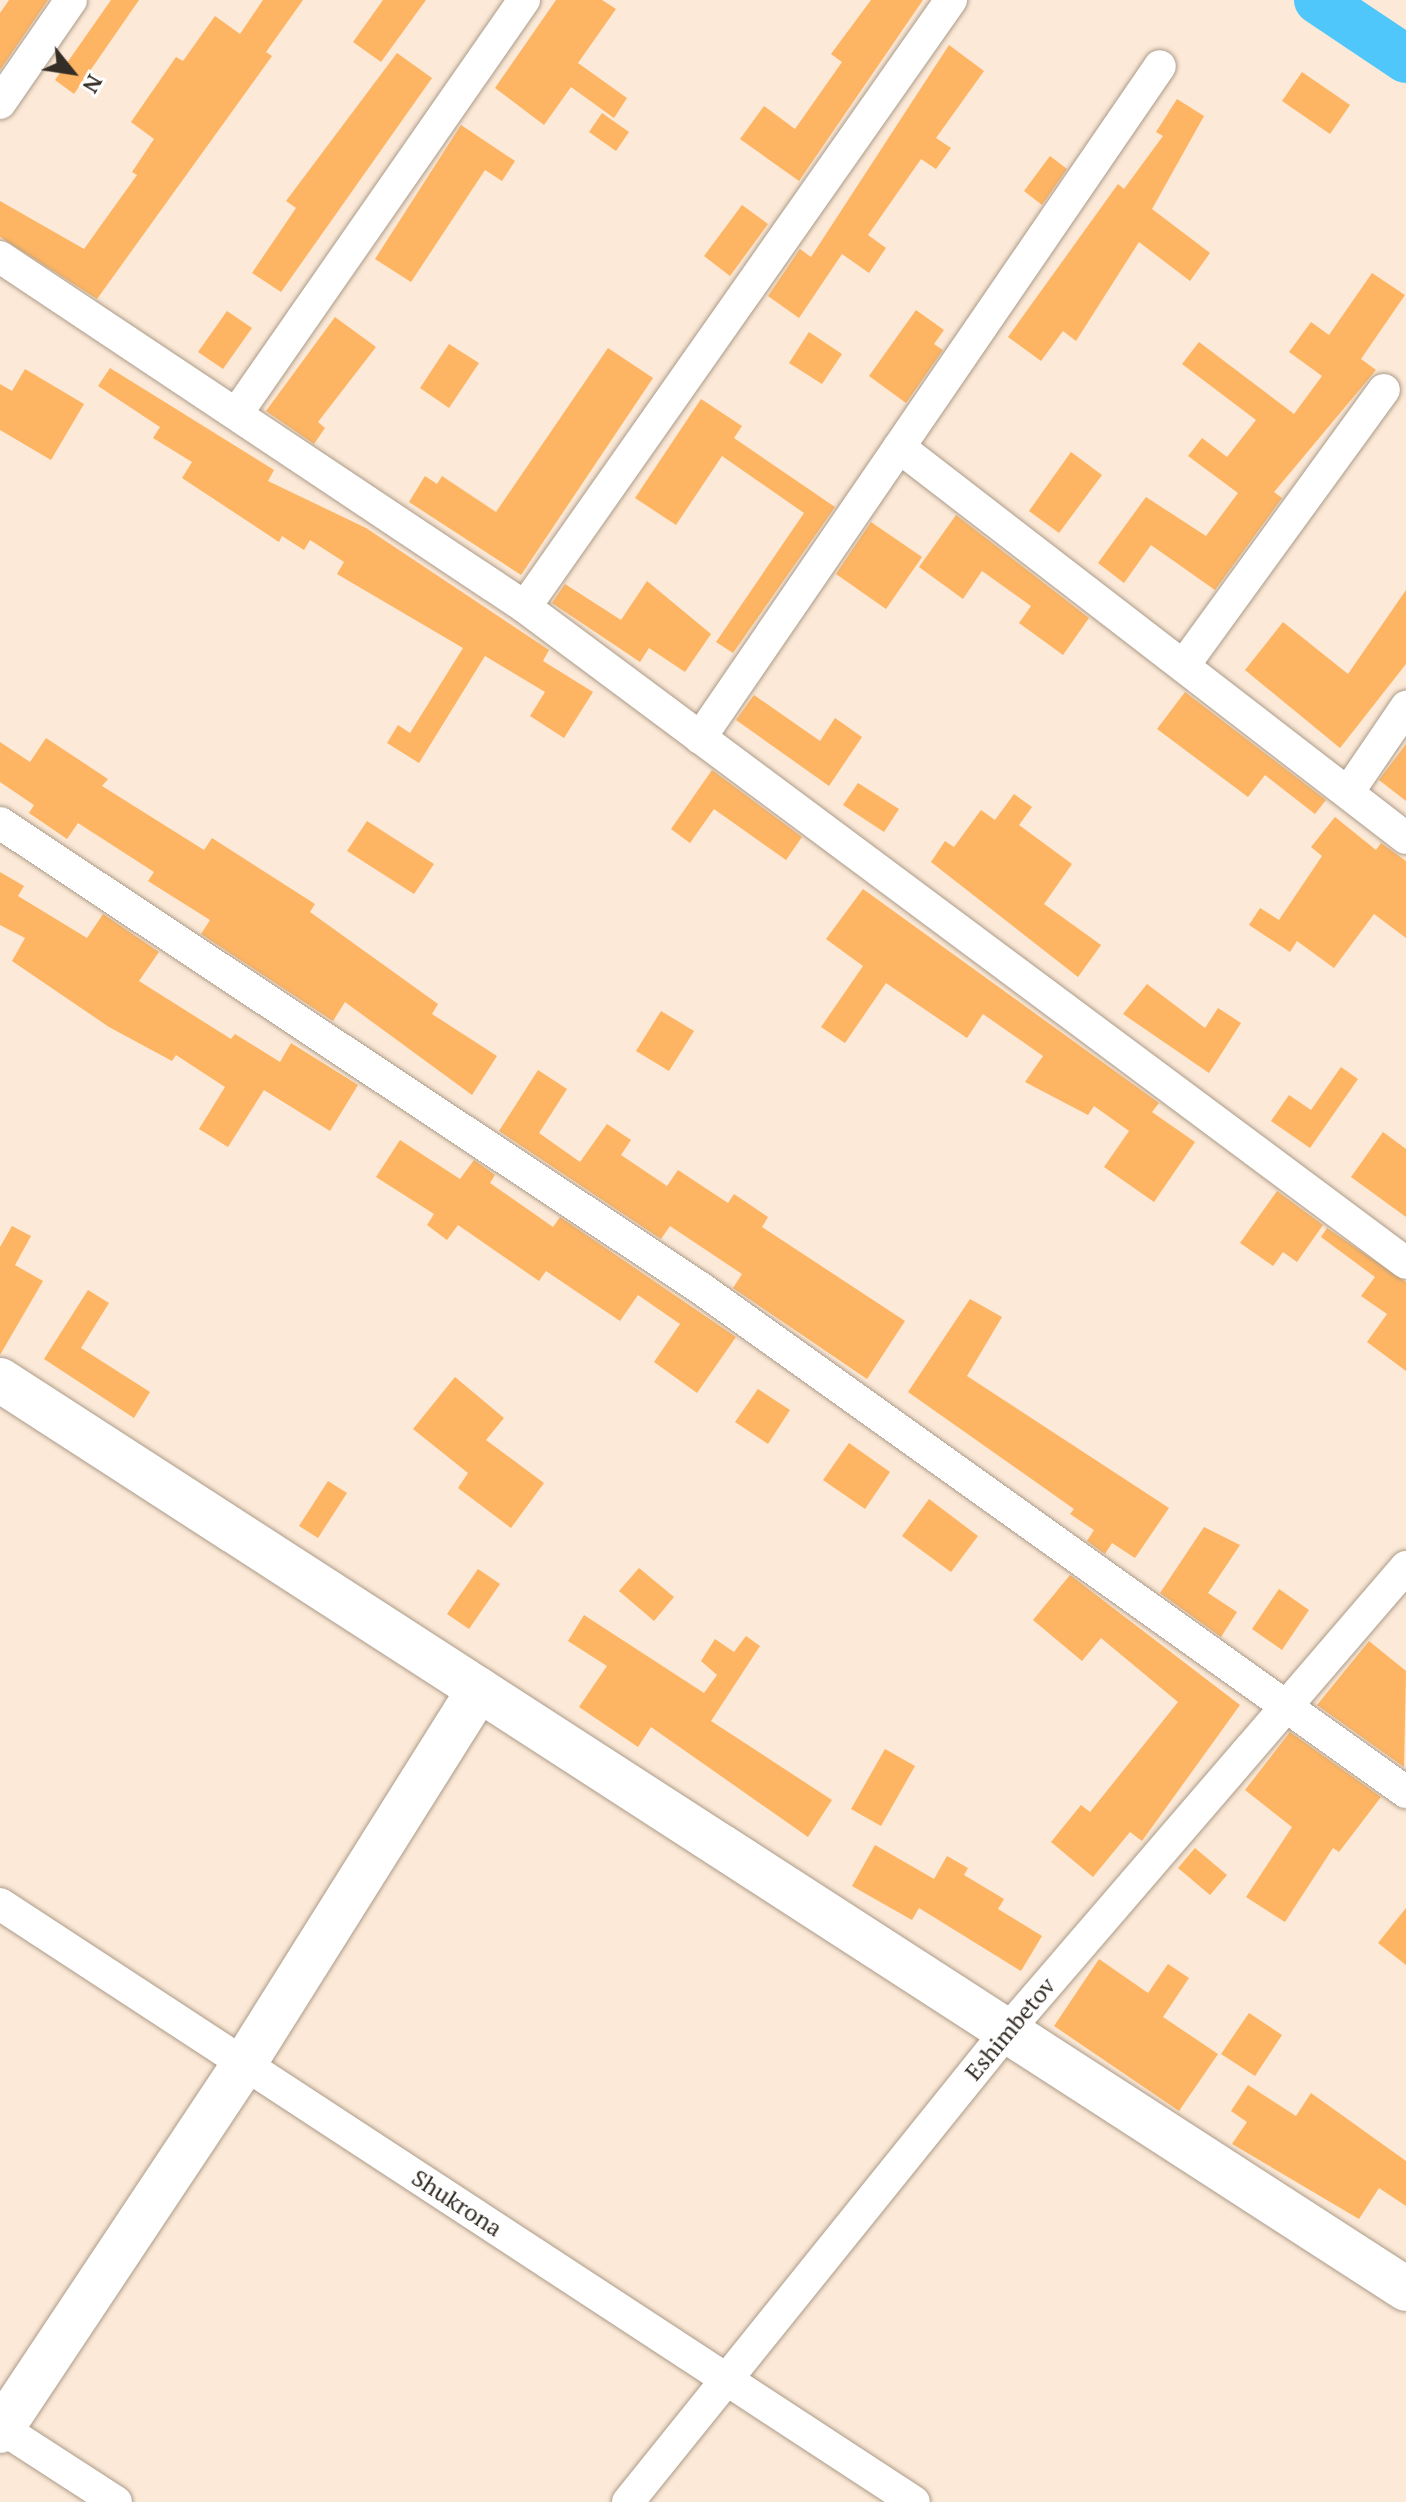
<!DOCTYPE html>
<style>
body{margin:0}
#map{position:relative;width:1406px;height:2502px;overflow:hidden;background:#fce9d7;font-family:"PT Serif",serif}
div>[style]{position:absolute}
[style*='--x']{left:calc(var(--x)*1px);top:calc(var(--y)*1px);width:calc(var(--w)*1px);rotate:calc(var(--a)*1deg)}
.river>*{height:48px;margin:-24px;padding:0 24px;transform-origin:24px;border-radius:24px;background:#4fc7fb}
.building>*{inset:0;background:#fdb563}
.roads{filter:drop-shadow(0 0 2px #ac9b89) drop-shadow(0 0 2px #ac9b89)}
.street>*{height:32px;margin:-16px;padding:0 16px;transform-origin:16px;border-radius:16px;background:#fff}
.secondary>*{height:44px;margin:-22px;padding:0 22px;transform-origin:22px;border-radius:22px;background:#fff}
span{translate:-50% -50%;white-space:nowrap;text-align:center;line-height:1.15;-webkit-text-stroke:8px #fff;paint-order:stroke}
.street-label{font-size:24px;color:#352e26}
.north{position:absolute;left:32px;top:32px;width:80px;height:80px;-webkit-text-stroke:6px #fff;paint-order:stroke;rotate:120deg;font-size:22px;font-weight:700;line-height:32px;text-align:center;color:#352e26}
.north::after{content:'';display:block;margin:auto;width:28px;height:36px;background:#352e26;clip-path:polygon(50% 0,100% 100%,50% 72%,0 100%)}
</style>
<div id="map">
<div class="river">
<i style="--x:1318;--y:0;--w:106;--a:33.8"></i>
</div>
<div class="building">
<i style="clip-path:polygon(9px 0,48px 0,0 70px,0 13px)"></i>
<i style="clip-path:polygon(111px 0,139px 0,74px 94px,55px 80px)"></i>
<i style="clip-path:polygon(263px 0,303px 0,266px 52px,272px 56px,97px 299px,0 237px,0 201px,84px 249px,137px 175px,132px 172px,154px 139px,131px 122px,176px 57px,183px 61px,215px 16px,240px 34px)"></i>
<i style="clip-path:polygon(383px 0,426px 0,381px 62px,353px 42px)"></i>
<i style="clip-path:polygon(556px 0,602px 0,616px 9px,578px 63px,627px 98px,614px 118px,571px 87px,544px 125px,495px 88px)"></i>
<i style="clip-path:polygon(871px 0,923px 0,799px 181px,740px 139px,764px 106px,795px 129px,842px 62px,831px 54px)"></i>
<i style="clip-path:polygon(949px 45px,984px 71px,936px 138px,951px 148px,936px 169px,921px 159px,868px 235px,886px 248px,869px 273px,842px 254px,799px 318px,768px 296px,800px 249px,811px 257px)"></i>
<i style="clip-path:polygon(397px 53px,432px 78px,281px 292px,252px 273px,296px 208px,286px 201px)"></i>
<i style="clip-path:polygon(1302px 72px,1350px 105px,1330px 134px,1282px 101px)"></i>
<i style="clip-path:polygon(1177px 99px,1204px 116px,1152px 209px,1210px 253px,1190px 281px,1139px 242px,1076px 341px,1063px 331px,1041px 361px,1008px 337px,1118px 184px,1124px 189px,1163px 136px,1156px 132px)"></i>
<i style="clip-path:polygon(602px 113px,629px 132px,616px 151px,589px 132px)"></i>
<i style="clip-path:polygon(461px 125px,515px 161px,502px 181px,485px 170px,411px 282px,375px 259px)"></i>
<i style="clip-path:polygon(1050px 156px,1067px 169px,1042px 205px,1024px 191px)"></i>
<i style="clip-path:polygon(742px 205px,768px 224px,730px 276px,704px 256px)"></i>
<i style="clip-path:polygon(1372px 273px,1405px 295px,1361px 359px,1376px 370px,1274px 492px,1282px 498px,1215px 590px,1151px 545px,1124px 583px,1098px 563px,1146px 497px,1206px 536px,1238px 493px,1188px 456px,1202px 438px,1227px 457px,1256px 420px,1182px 364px,1199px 342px,1294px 414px,1322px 376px,1289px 352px,1311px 322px,1329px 335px)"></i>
<i style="clip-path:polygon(916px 310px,944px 330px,934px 344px,943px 350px,906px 403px,869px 376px)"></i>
<i style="clip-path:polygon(227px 311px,252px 328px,223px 369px,198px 352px)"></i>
<i style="clip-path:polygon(335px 317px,376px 347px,318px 422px,325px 428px,314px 444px,266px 411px)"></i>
<i style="clip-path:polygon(809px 332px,842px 354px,822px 384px,789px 363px)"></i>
<i style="clip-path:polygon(449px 344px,479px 363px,449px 408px,420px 388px)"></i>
<i style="clip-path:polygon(608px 348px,653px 378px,521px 575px,409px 502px,425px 476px,437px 484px,442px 476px,496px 512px)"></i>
<i style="clip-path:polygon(110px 368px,274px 470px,268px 481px,366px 528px,549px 650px,543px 661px,593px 692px,564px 738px,530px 716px,545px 692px,485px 656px,419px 763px,387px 743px,398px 725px,410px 733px,463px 648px,337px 574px,344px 562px,310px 540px,304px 550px,282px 536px,279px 542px,182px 478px,192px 462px,153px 438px,160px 427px,98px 386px)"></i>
<i style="clip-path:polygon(25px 369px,84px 404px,51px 460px,0 430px,0 384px,12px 391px)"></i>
<i style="clip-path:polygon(701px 399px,742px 426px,734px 438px,835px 507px,733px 653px,716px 642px,804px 513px,722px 456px,676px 525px,635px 498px)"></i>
<i style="clip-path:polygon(1071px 452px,1102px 475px,1059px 533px,1029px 511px)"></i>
<i style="clip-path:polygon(956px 515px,1089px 618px,1063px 655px,1019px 623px,1031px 606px,982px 571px,963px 599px,919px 567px)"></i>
<i style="clip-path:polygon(871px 522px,922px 557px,886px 609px,836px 574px)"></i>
<i style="clip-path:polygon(647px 581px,711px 634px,685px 672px,649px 648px,640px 662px,552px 603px,565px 584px,621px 620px)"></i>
<i style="clip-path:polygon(1406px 590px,1406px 664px,1340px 748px,1245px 670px,1283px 622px,1348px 674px)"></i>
<i style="clip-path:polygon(1185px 692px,1326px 800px,1315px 814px,1265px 775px,1248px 797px,1157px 729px)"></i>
<i style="clip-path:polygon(754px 695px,820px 741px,835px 718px,862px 737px,829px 786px,736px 720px)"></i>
<i style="clip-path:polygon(46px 738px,108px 779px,102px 786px,204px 850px,212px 838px,315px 904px,310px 912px,438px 1004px,432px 1014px,497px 1056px,472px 1095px,345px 1002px,333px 1021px,201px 934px,210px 920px,148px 881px,154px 872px,78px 823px,67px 839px,29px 813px,34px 805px,0 782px,0 742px,30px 762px)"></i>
<i style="clip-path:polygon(1406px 744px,1406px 801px,1379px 780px)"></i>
<i style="clip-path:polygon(712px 770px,802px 837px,786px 860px,714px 809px,690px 843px,671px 829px)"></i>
<i style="clip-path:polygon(858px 783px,899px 809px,884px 832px,843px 805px)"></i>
<i style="clip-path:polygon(1014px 794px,1032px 807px,1019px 825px,1072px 864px,1044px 904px,1101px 945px,1078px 977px,931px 862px,945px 841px,954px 847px,981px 810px,995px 820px)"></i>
<i style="clip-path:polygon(1335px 817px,1376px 850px,1381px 843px,1406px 861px,1406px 938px,1374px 914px,1334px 968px,1297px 941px,1290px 952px,1249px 925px,1260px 908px,1279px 920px,1322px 856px,1311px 847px)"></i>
<i style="clip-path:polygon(367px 821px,434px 864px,414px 894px,347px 851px)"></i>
<i style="clip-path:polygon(0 872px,24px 886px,18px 896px,87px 938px,103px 914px,159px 952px,139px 981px,231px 1039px,235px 1034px,280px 1062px,291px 1043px,358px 1085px,330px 1131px,264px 1090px,228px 1147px,199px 1129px,225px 1087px,176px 1055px,172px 1061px,109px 1027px,12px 961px,25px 938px,0 925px)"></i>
<i style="clip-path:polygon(863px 889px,1159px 1103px,1152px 1112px,1195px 1142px,1154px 1202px,1104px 1167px,1129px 1131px,1094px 1106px,1088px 1115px,1025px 1082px,1043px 1056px,983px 1014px,967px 1038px,886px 983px,845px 1043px,821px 1027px,863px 966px,826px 939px)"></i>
<i style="clip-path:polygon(1147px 984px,1205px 1028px,1218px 1008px,1241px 1023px,1209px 1073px,1123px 1014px)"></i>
<i style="clip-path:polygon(661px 1011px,694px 1031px,669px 1071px,636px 1051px)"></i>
<i style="clip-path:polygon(1341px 1067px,1358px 1079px,1310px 1148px,1271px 1121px,1289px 1095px,1311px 1110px)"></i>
<i style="clip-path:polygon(538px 1070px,567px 1089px,539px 1133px,580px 1162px,607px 1124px,631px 1140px,621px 1155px,667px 1186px,678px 1170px,728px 1203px,734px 1194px,768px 1217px,762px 1227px,905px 1321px,867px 1379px,733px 1288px,742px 1274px,670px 1226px,661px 1239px,499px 1131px)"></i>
<i style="clip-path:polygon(1383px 1132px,1406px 1149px,1406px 1217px,1351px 1177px)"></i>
<i style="clip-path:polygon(400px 1140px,460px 1179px,474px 1160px,495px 1175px,490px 1183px,553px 1227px,560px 1217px,736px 1337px,697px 1393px,654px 1362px,680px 1324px,638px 1295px,620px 1321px,546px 1271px,539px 1281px,458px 1225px,447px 1240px,427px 1225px,434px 1214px,376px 1177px)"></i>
<i style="clip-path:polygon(1277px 1191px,1323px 1225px,1297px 1262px,1283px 1252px,1273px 1266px,1240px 1243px)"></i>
<i style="clip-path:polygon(12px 1226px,31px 1236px,15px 1265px,43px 1281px,0 1355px,0 1247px)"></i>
<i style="clip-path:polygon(1327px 1228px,1406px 1282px,1406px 1371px,1367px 1342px,1387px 1314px,1361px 1296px,1375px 1277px,1321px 1237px)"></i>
<i style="clip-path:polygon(88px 1290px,109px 1303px,81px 1348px,150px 1392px,134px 1418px,44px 1359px)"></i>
<i style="clip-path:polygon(970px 1299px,1002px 1317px,967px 1376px,1169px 1508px,1135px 1558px,1112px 1543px,1105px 1554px,1087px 1541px,1094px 1530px,1070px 1514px,1074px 1509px,908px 1392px)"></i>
<i style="clip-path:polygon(455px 1377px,504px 1418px,486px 1440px,544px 1483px,511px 1528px,458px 1488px,468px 1473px,413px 1429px)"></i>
<i style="clip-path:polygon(758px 1389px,790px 1410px,768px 1444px,735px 1422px)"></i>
<i style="clip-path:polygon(849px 1443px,890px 1472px,865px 1509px,823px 1480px)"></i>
<i style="clip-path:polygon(328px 1481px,347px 1493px,318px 1538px,299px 1526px)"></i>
<i style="clip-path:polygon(929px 1499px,978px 1536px,951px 1572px,902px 1536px)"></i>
<i style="clip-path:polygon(1204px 1527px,1240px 1545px,1208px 1593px,1237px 1612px,1221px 1637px,1160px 1593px)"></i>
<i style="clip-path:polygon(639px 1568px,674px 1597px,654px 1621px,619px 1591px)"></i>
<i style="clip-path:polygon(478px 1569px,500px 1584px,469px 1629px,447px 1614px)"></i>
<i style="clip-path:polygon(1070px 1575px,1240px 1705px,1142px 1841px,1130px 1832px,1093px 1877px,1051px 1842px,1081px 1805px,1090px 1812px,1178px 1702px,1101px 1638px,1082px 1661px,1033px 1620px)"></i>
<i style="clip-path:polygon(1279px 1589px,1309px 1610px,1282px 1650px,1252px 1629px)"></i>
<i style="clip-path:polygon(584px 1615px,704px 1693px,717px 1675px,701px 1661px,715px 1639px,734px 1652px,746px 1636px,760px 1646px,711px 1721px,832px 1800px,808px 1837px,651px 1727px,638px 1747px,579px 1707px,607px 1666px,568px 1641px)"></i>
<i style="clip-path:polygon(1369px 1641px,1406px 1671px,1404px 1767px,1317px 1705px)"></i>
<i style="clip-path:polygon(1290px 1732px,1381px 1797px,1339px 1852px,1333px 1848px,1285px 1922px,1246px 1897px,1292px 1827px,1245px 1790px)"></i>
<i style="clip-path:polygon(885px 1749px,915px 1766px,881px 1826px,851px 1809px)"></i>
<i style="clip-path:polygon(875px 1845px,934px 1879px,947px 1856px,968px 1868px,964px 1875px,1004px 1899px,998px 1909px,1042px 1936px,1021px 1971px,919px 1908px,912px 1920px,852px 1886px)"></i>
<i style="clip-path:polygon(1195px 1848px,1227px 1875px,1210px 1895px,1178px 1868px)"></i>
<i style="clip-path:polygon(1406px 1908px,1406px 1965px,1378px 1943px)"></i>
<i style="clip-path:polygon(1099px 1959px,1148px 1993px,1168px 1964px,1189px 1978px,1163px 2017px,1218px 2054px,1179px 2111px,1054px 2026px)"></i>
<i style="clip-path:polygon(1249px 2013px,1282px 2035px,1255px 2076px,1221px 2054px)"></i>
<i style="clip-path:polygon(1248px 2085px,1296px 2116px,1311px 2093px,1406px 2161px,1406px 2206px,1379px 2188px,1359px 2219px,1232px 2144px,1247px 2122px,1231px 2111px)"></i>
</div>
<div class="roads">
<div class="street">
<i style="--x:0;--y:103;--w:125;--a:-55.4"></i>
<i style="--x:0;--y:257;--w:631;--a:33.69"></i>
<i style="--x:525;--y:607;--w:1098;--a:36.67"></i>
<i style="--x:237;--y:413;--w:503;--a:-55.2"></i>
<i style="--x:899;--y:447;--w:640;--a:37.64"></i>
<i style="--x:525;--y:607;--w:742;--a:-54.94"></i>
<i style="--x:1184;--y:665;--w:340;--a:-54"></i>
<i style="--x:700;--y:738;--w:814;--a:-55.61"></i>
<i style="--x:1349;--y:791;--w:102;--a:-55.8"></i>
<i style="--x:0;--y:823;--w:839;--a:33.58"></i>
<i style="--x:699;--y:1287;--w:869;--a:35.54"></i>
<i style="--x:0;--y:1904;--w:1092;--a:33.2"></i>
<i style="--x:0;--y:2427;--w:138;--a:32.9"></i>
<i style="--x:628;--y:2502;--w:605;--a:-51.18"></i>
<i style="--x:1007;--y:2031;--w:612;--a:-49.31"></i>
</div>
<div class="secondary">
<i style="--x:0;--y:1380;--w:1674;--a:32.88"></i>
<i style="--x:0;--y:2431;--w:441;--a:-56.4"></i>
<i style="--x:244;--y:2064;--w:442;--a:-57.9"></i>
</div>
</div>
<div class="street-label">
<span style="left:1010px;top:2029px;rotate:-50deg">Eshimbetov</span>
<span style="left:457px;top:2203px;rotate:33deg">Shukrona</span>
</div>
<div class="north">N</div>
</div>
